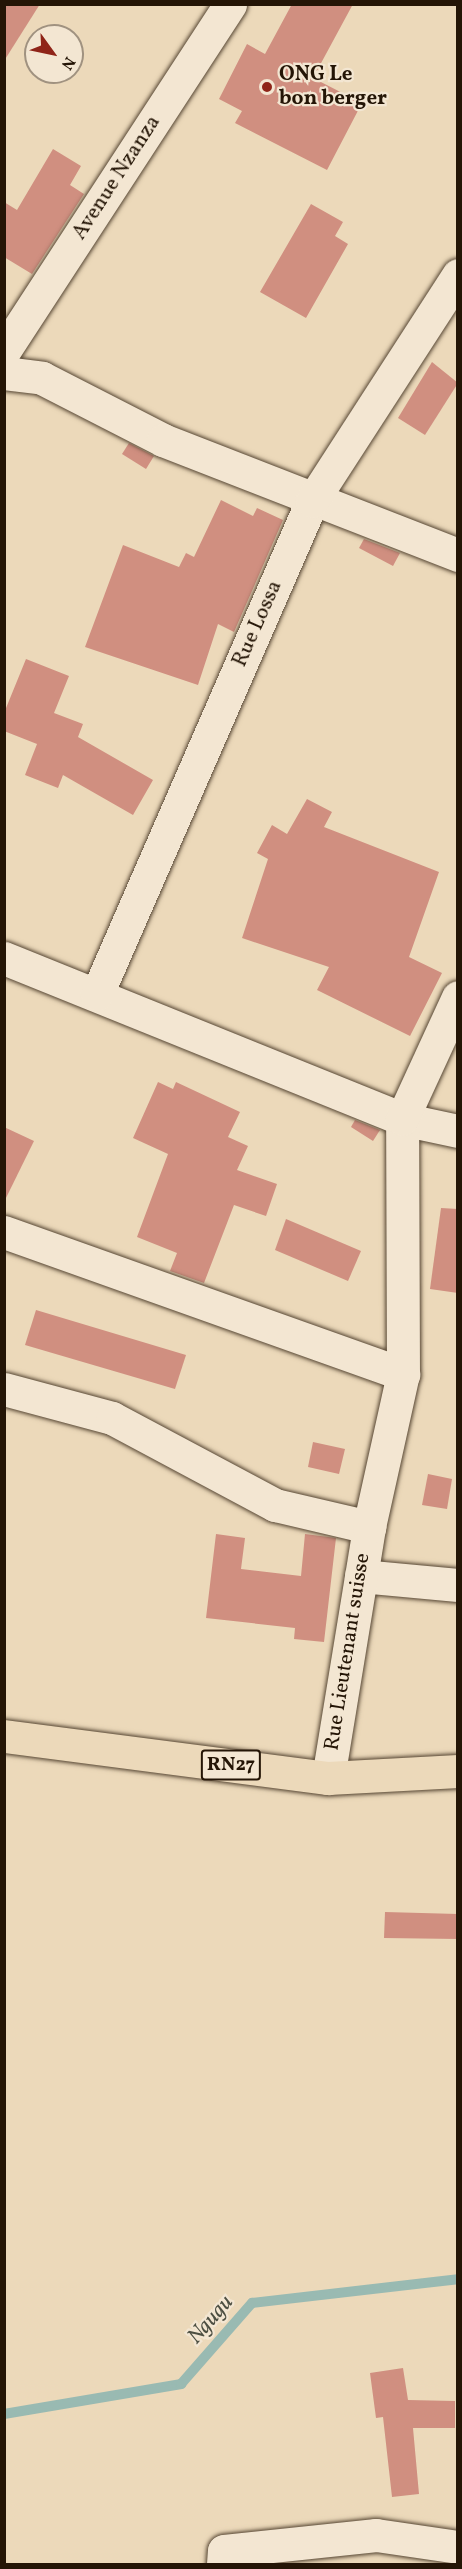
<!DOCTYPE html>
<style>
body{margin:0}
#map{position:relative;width:462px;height:2569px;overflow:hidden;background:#ecd9ba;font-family:Vollkorn,serif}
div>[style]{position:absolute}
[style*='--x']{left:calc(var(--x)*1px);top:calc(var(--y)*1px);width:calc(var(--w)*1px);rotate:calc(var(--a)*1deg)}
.stream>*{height:10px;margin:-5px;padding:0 5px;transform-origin:5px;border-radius:5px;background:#99bab2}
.building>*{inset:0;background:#d08f80}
.roads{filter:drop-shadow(0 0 2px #564633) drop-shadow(0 0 2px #564633)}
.street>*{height:33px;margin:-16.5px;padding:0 16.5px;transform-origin:16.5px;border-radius:16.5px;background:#f3e6d2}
.primary>*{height:33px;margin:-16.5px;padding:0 16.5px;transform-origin:16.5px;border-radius:16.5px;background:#ecd9ba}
.dots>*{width:16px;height:16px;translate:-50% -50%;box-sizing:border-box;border:3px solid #f3e6d2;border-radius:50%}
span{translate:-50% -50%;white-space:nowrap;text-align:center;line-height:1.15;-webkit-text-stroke:4.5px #f3e6d2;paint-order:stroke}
.shield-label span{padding:2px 4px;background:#f3e6d2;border:2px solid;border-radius:4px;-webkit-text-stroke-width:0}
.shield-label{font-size:20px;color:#241506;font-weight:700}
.poi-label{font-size:21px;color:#241506;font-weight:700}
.left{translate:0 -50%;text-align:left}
.street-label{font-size:21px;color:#241506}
.water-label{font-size:22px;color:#4d4f42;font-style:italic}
.frame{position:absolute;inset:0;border:6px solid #241506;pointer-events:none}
.north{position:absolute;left:24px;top:24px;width:60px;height:60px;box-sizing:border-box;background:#f3e6d2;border:2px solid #a09280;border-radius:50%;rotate:123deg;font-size:16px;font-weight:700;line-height:24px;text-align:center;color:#241506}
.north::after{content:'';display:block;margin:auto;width:21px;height:27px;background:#8f2418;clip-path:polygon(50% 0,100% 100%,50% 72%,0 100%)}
</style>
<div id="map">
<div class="stream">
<i style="--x:4;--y:2414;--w:180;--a:-9.6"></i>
<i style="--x:181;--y:2384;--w:108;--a:-48.8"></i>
<i style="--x:252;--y:2303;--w:207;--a:-6.6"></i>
</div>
<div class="building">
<i style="clip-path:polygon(4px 4px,40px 4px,4px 61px)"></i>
<i style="clip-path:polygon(292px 4px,353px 4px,313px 78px,362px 103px,327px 170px,235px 123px,242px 111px,219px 99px,247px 44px,265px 54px)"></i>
<i style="clip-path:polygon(53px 149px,81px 166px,70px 185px,84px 194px,32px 274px,4px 257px,4px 202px,17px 210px)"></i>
<i style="clip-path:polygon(311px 204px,343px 222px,335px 236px,348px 244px,306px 318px,260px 292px)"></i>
<i style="clip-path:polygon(432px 362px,458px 383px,425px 435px,398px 418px)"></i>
<i style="clip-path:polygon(129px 443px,154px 456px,146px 469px,122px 454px)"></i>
<i style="clip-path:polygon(221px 500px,253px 516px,257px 508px,283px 520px,234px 632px,218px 624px,198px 685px,85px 647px,123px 545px,179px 567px,186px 553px,194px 557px)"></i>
<i style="clip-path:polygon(364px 539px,400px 553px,393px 566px,359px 548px)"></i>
<i style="clip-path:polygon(26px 659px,69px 676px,54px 713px,83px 724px,78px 737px,153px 780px,133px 815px,63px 775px,58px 788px,25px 775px,37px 744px,4px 731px,4px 713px)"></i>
<i style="clip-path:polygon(307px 799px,332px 812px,324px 827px,439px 872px,409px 957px,442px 973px,410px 1036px,317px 990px,329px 967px,242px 938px,268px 859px,257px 853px,272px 825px,287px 834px)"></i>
<i style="clip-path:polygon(158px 1082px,173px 1089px,176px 1082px,240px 1112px,228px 1137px,248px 1146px,237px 1170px,277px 1184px,266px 1216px,234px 1205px,204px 1283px,170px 1271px,177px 1253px,137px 1237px,168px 1154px,133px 1138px)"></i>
<i style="clip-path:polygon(355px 1120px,380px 1130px,373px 1141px,351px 1127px)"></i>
<i style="clip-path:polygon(4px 1127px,34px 1141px,4px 1202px)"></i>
<i style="clip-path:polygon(441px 1208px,458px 1209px,458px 1293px,430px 1289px)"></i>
<i style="clip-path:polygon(286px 1219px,361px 1251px,348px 1281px,275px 1250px)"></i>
<i style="clip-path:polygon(36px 1310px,186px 1355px,175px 1389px,25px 1345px)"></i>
<i style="clip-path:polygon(313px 1442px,345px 1449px,339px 1474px,308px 1467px)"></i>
<i style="clip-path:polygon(428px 1474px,452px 1479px,447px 1509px,422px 1505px)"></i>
<i style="clip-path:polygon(216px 1534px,245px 1538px,241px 1569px,301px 1576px,305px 1534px,336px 1538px,324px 1642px,294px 1639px,295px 1628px,206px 1618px)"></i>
<i style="clip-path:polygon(385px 1912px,458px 1914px,458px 1939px,384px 1938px)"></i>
<i style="clip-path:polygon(403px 2368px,408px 2400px,455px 2401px,455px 2428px,413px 2428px,419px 2494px,392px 2497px,383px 2417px,376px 2418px,370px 2373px)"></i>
</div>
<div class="roads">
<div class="street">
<i style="--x:4;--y:351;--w:414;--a:-56.9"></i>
<i style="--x:4;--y:373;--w:38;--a:7"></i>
<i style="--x:42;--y:378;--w:136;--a:27.1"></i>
<i style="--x:163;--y:440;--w:317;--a:21.3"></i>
<i style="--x:4;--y:958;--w:429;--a:22"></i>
<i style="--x:402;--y:1119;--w:57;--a:12.1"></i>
<i style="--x:97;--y:994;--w:538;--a:-66.44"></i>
<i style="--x:312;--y:501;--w:269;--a:-57.1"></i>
<i style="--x:4;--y:1232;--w:424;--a:19.6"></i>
<i style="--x:4;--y:1389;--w:112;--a:15"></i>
<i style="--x:112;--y:1418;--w:185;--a:28.1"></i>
<i style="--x:275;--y:1505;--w:97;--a:13.2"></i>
<i style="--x:361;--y:1576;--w:97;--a:5.3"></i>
<i style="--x:328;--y:1778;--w:254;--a:-80.7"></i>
<i style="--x:369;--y:1527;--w:157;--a:-77.5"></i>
<i style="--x:403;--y:1374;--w:255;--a:-90.2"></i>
<i style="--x:402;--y:1119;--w:134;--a:-65.3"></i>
<i style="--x:223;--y:2564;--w:13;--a:-86"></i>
<i style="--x:224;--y:2551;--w:153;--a:-6"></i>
<i style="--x:376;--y:2535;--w:83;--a:8.3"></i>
</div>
<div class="primary">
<i style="--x:4;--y:1736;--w:327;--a:7.4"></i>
<i style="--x:328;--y:1778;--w:130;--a:-3.1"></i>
</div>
</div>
<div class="dots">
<i style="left:267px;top:87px;background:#8f2418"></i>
</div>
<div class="shield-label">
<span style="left:231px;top:1765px">RN27</span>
</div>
<div class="poi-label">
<span class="left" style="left:279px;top:87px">ONG Le<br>bon berger</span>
</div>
<div class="street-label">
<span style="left:117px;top:178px;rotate:-57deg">Avenue Nzanza</span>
<span style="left:258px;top:624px;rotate:-66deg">Rue Lossa</span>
<span style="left:348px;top:1652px;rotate:-81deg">Rue Lieutenant suisse</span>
</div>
<div class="water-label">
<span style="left:211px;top:2320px;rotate:-49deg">Ngugu</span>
</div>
<div class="frame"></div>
<div class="north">N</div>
</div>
